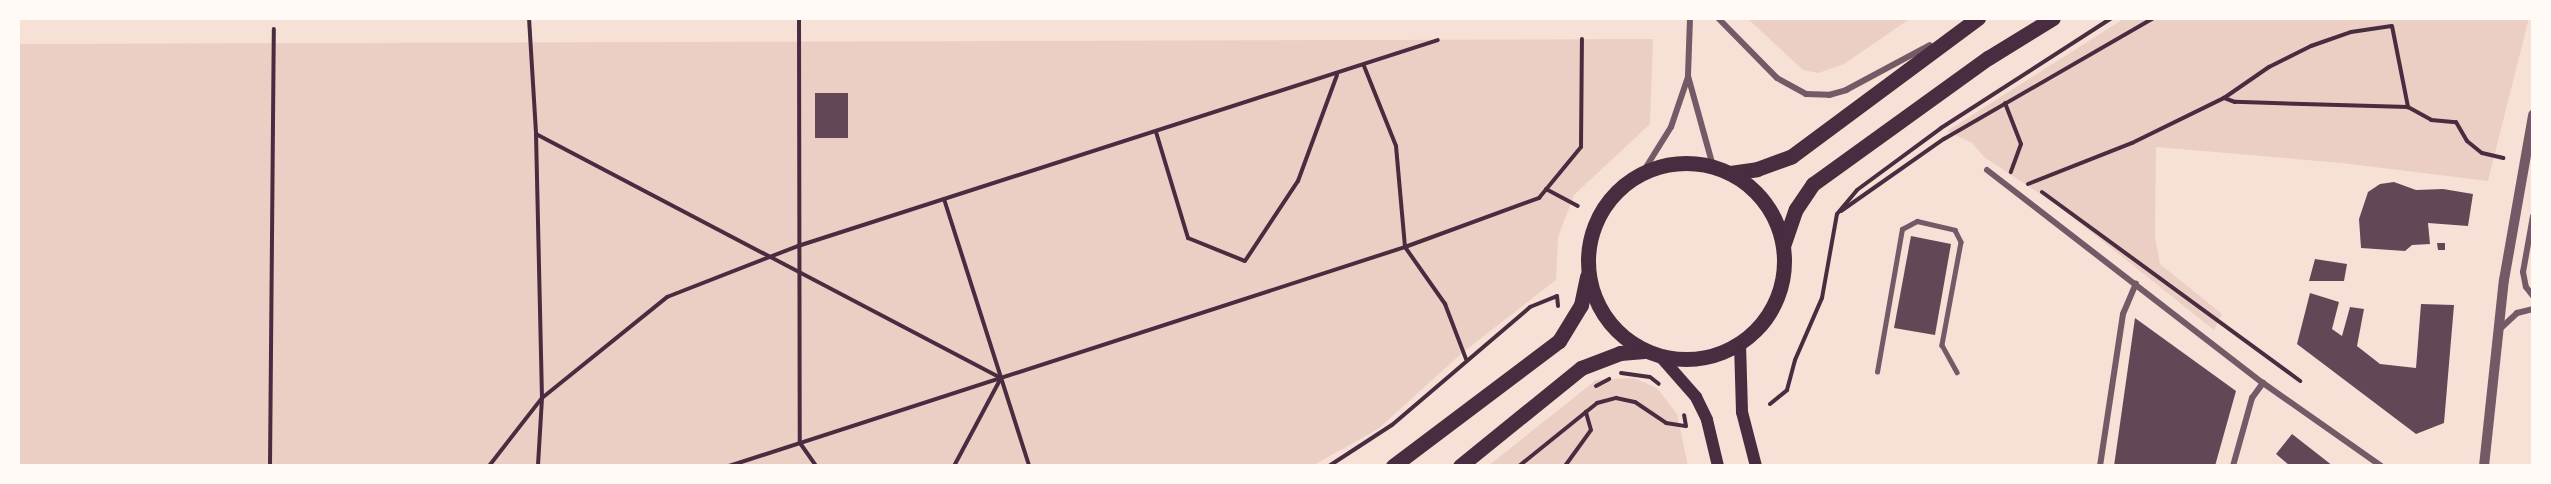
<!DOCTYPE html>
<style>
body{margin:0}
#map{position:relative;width:2551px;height:484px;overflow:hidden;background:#f7e1d7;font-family:"Work Sans",sans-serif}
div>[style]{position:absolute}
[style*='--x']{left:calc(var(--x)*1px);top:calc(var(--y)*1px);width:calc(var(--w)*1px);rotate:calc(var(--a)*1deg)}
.green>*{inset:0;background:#ebcfc5}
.building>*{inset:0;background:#644757}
.path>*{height:4px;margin:-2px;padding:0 2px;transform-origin:2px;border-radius:2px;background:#4a2c40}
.service>*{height:4.5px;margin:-2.25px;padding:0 2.25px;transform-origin:2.25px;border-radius:2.25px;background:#755966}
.minor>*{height:6px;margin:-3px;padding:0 3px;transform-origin:3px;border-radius:3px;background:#755966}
.tertiary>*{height:10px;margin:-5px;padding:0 5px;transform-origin:5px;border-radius:5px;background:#755966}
.secondary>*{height:12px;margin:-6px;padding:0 6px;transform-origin:6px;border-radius:6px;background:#4a2c40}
.primary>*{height:15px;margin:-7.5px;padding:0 7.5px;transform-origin:7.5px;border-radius:7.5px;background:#4a2c40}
.primary>.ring{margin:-7.5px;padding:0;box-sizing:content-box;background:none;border:15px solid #4a2c40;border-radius:50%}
span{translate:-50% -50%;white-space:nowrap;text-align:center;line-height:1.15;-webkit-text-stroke:4.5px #fffaf5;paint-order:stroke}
.frame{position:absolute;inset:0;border:20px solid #fffaf5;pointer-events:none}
</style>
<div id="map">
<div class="green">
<i style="clip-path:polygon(1747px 18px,1911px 18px,1844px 64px,1818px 73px,1803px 70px)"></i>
<i style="clip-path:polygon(2125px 18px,2529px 18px,2488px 181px,2342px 163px,2156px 147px,2155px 237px,2160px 264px,2222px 314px,2214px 330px,2057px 205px,1984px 157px,1972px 143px,1947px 131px)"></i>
<i style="clip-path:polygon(1653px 39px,1650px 124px,1574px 195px,1558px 237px,1556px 280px,1462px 353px,1378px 429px,1312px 466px,18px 466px,18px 44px)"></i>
<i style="clip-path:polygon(1634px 378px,1657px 388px,1677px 414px,1688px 466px,1488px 466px,1596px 380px)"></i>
</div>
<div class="building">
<i style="clip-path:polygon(815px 93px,848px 93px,848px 138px,815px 138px)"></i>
<i style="clip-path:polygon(2394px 182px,2416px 190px,2443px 189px,2473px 194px,2468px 226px,2428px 223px,2430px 244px,2412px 245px,2405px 251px,2361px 248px,2359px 219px,2368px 192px,2380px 184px)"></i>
<i style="clip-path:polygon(1911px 236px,1951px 244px,1935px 335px,1894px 328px)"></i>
<i style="clip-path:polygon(2437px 243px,2445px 243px,2445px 250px,2438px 250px)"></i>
<i style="clip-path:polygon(2315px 259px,2347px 264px,2344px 281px,2309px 281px)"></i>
<i style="clip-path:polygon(2310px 293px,2339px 302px,2332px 329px,2342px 336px,2350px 307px,2364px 309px,2357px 346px,2380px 364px,2416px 368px,2421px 304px,2454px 305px,2444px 423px,2416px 434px,2297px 344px)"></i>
<i style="clip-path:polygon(2135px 318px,2236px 391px,2215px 466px,2114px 466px)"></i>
<i style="clip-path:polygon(2292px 434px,2333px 466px,2290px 466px,2276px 454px)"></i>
</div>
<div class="path">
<i style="--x:529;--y:18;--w:116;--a:86.5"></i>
<i style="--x:536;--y:134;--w:264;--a:88.7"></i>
<i style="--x:542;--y:398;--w:68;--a:93.4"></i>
<i style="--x:799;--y:18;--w:425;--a:89.9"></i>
<i style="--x:800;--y:443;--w:28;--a:55"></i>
<i style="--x:1364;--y:66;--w:86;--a:68.2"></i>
<i style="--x:1396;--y:146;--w:101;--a:84.9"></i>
<i style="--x:1405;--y:247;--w:70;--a:54.9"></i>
<i style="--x:1445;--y:304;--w:59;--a:69.1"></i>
<i style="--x:2005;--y:103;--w:44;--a:68.7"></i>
<i style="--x:2021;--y:144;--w:30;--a:110"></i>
<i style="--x:2408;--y:107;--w:173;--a:-178.3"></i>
<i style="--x:2235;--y:102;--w:12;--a:-160"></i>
<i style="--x:2224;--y:98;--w:55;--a:-34.6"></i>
<i style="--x:2269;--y:67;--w:47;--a:-26.6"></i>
<i style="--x:2311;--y:46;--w:42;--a:-19.3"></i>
<i style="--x:2351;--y:32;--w:41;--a:-8.3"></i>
<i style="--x:2392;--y:26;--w:83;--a:78.8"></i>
<i style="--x:2408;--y:107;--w:26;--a:29"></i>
<i style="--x:2431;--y:120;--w:25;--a:5"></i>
<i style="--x:2456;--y:122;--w:22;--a:60"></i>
<i style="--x:2467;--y:141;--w:19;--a:39"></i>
<i style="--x:2482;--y:153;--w:22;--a:13"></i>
<i style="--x:1156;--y:132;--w:111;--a:73.2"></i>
<i style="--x:1188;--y:238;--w:61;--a:22"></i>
<i style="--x:1245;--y:261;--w:96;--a:-56.5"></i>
<i style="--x:1298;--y:181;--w:113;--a:-69.8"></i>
<i style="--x:536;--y:134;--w:525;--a:27.69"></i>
<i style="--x:1001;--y:378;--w:100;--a:118.1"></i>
<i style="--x:2028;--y:184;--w:112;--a:-21.5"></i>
<i style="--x:2132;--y:143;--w:102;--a:-26.1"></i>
<i style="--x:1546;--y:189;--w:36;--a:28"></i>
<i style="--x:2042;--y:192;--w:320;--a:36.2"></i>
<i style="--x:944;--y:199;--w:280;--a:72.3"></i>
<i style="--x:1841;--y:211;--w:126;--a:-35"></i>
<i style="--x:1944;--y:139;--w:242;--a:-30"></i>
<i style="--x:1621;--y:373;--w:29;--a:8"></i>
<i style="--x:1650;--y:377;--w:11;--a:38"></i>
<i style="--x:1596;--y:386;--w:15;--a:-28"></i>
<i style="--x:1770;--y:404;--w:22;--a:-39"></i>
<i style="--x:1787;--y:390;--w:31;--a:-75"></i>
<i style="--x:1795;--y:360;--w:68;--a:-66.5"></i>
<i style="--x:1822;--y:298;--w:85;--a:-79.9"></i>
<i style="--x:1837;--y:214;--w:31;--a:-50"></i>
<i style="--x:1857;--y:190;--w:104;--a:-36.4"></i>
<i style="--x:1941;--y:128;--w:203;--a:-32.8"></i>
<i style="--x:270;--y:466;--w:437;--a:-89.5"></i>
<i style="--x:489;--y:466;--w:86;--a:-52.1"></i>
<i style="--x:542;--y:398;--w:161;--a:-38.9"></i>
<i style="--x:667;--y:297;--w:141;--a:-21.3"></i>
<i style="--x:798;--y:246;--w:672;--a:-17.84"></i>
<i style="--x:729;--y:466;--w:711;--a:-17.95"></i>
<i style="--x:1405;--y:247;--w:143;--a:-20.1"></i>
<i style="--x:1539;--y:198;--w:66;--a:-50.5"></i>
<i style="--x:1581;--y:147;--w:108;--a:-89.5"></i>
<i style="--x:1329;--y:466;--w:75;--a:-33.1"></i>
<i style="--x:1392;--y:425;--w:182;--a:-40.5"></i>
<i style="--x:1530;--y:307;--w:29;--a:-22"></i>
<i style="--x:1557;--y:296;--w:10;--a:84"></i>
<i style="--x:1519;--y:466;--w:100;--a:-38.9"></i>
<i style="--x:1597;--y:403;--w:20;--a:-15"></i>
<i style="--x:1616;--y:398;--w:19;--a:12"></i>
<i style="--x:1635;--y:402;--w:37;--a:34"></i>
<i style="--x:1666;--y:423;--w:20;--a:9"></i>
<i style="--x:1686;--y:426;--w:11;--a:-100"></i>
<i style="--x:1565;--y:466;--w:44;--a:-54.2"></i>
<i style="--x:1591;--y:430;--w:19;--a:-106"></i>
</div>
<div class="service">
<i style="--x:1877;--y:372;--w:145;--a:-80.1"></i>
<i style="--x:1902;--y:229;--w:17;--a:-28"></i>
<i style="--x:1917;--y:221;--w:39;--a:13"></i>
<i style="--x:1955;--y:230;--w:13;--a:63"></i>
<i style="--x:1961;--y:242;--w:105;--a:100.5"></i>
<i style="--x:1942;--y:345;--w:31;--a:61"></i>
</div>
<div class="minor">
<i style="--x:1690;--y:18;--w:58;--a:92"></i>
<i style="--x:1688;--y:76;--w:93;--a:74.5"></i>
<i style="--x:1718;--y:18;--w:84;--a:45.5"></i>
<i style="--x:1777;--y:78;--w:33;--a:29"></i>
<i style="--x:1806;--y:94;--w:23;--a:2"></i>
<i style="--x:1829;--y:95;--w:18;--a:-16"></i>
<i style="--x:1846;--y:90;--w:95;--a:-28.2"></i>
<i style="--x:1987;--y:170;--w:349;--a:37.7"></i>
<i style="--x:2263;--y:383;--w:144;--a:35.1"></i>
<i style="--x:1643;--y:172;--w:53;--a:-58.1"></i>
<i style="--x:1671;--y:127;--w:53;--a:-71.2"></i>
<i style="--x:2533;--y:216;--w:57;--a:100.1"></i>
<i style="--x:2523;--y:272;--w:15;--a:79"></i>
<i style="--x:2526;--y:287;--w:11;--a:52"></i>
<i style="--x:2501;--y:328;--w:22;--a:-43"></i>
<i style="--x:2517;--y:313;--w:16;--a:-14"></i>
<i style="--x:2100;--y:466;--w:154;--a:-81.4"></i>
<i style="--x:2123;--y:314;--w:33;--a:-67"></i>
<i style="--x:2233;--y:466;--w:71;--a:-74.4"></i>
<i style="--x:2252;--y:398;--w:19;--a:-54"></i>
</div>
<div class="tertiary">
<i style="--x:2484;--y:466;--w:187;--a:-83.9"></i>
<i style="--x:2504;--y:280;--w:168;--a:-80"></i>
</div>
<div class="secondary">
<i style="--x:1740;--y:344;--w:68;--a:88.3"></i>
<i style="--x:1742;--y:412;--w:56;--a:75.5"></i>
<i style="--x:1660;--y:356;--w:55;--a:48.7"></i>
<i style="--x:1696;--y:397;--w:25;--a:64"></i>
<i style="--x:1707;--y:420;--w:47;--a:76.6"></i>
</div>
<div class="primary">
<i class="ring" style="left:1588px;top:163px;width:181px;height:181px"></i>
<i style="--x:1730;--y:173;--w:27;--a:-8"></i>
<i style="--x:1757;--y:169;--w:37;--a:-20"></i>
<i style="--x:1792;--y:156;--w:232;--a:-36.6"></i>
<i style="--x:1783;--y:246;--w:39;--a:-71"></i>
<i style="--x:1796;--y:209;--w:30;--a:-56"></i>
<i style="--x:1813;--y:184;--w:216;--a:-35.8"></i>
<i style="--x:1988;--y:58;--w:76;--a:-31.6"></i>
<i style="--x:1393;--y:466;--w:208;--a:-37"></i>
<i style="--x:1559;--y:341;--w:42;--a:-58.6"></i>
<i style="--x:1581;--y:305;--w:29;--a:-78"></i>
<i style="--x:1460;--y:466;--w:156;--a:-39"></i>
<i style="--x:1581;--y:368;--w:42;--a:-21"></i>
<i style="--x:1620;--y:353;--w:24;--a:-5"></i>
</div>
<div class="frame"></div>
</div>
